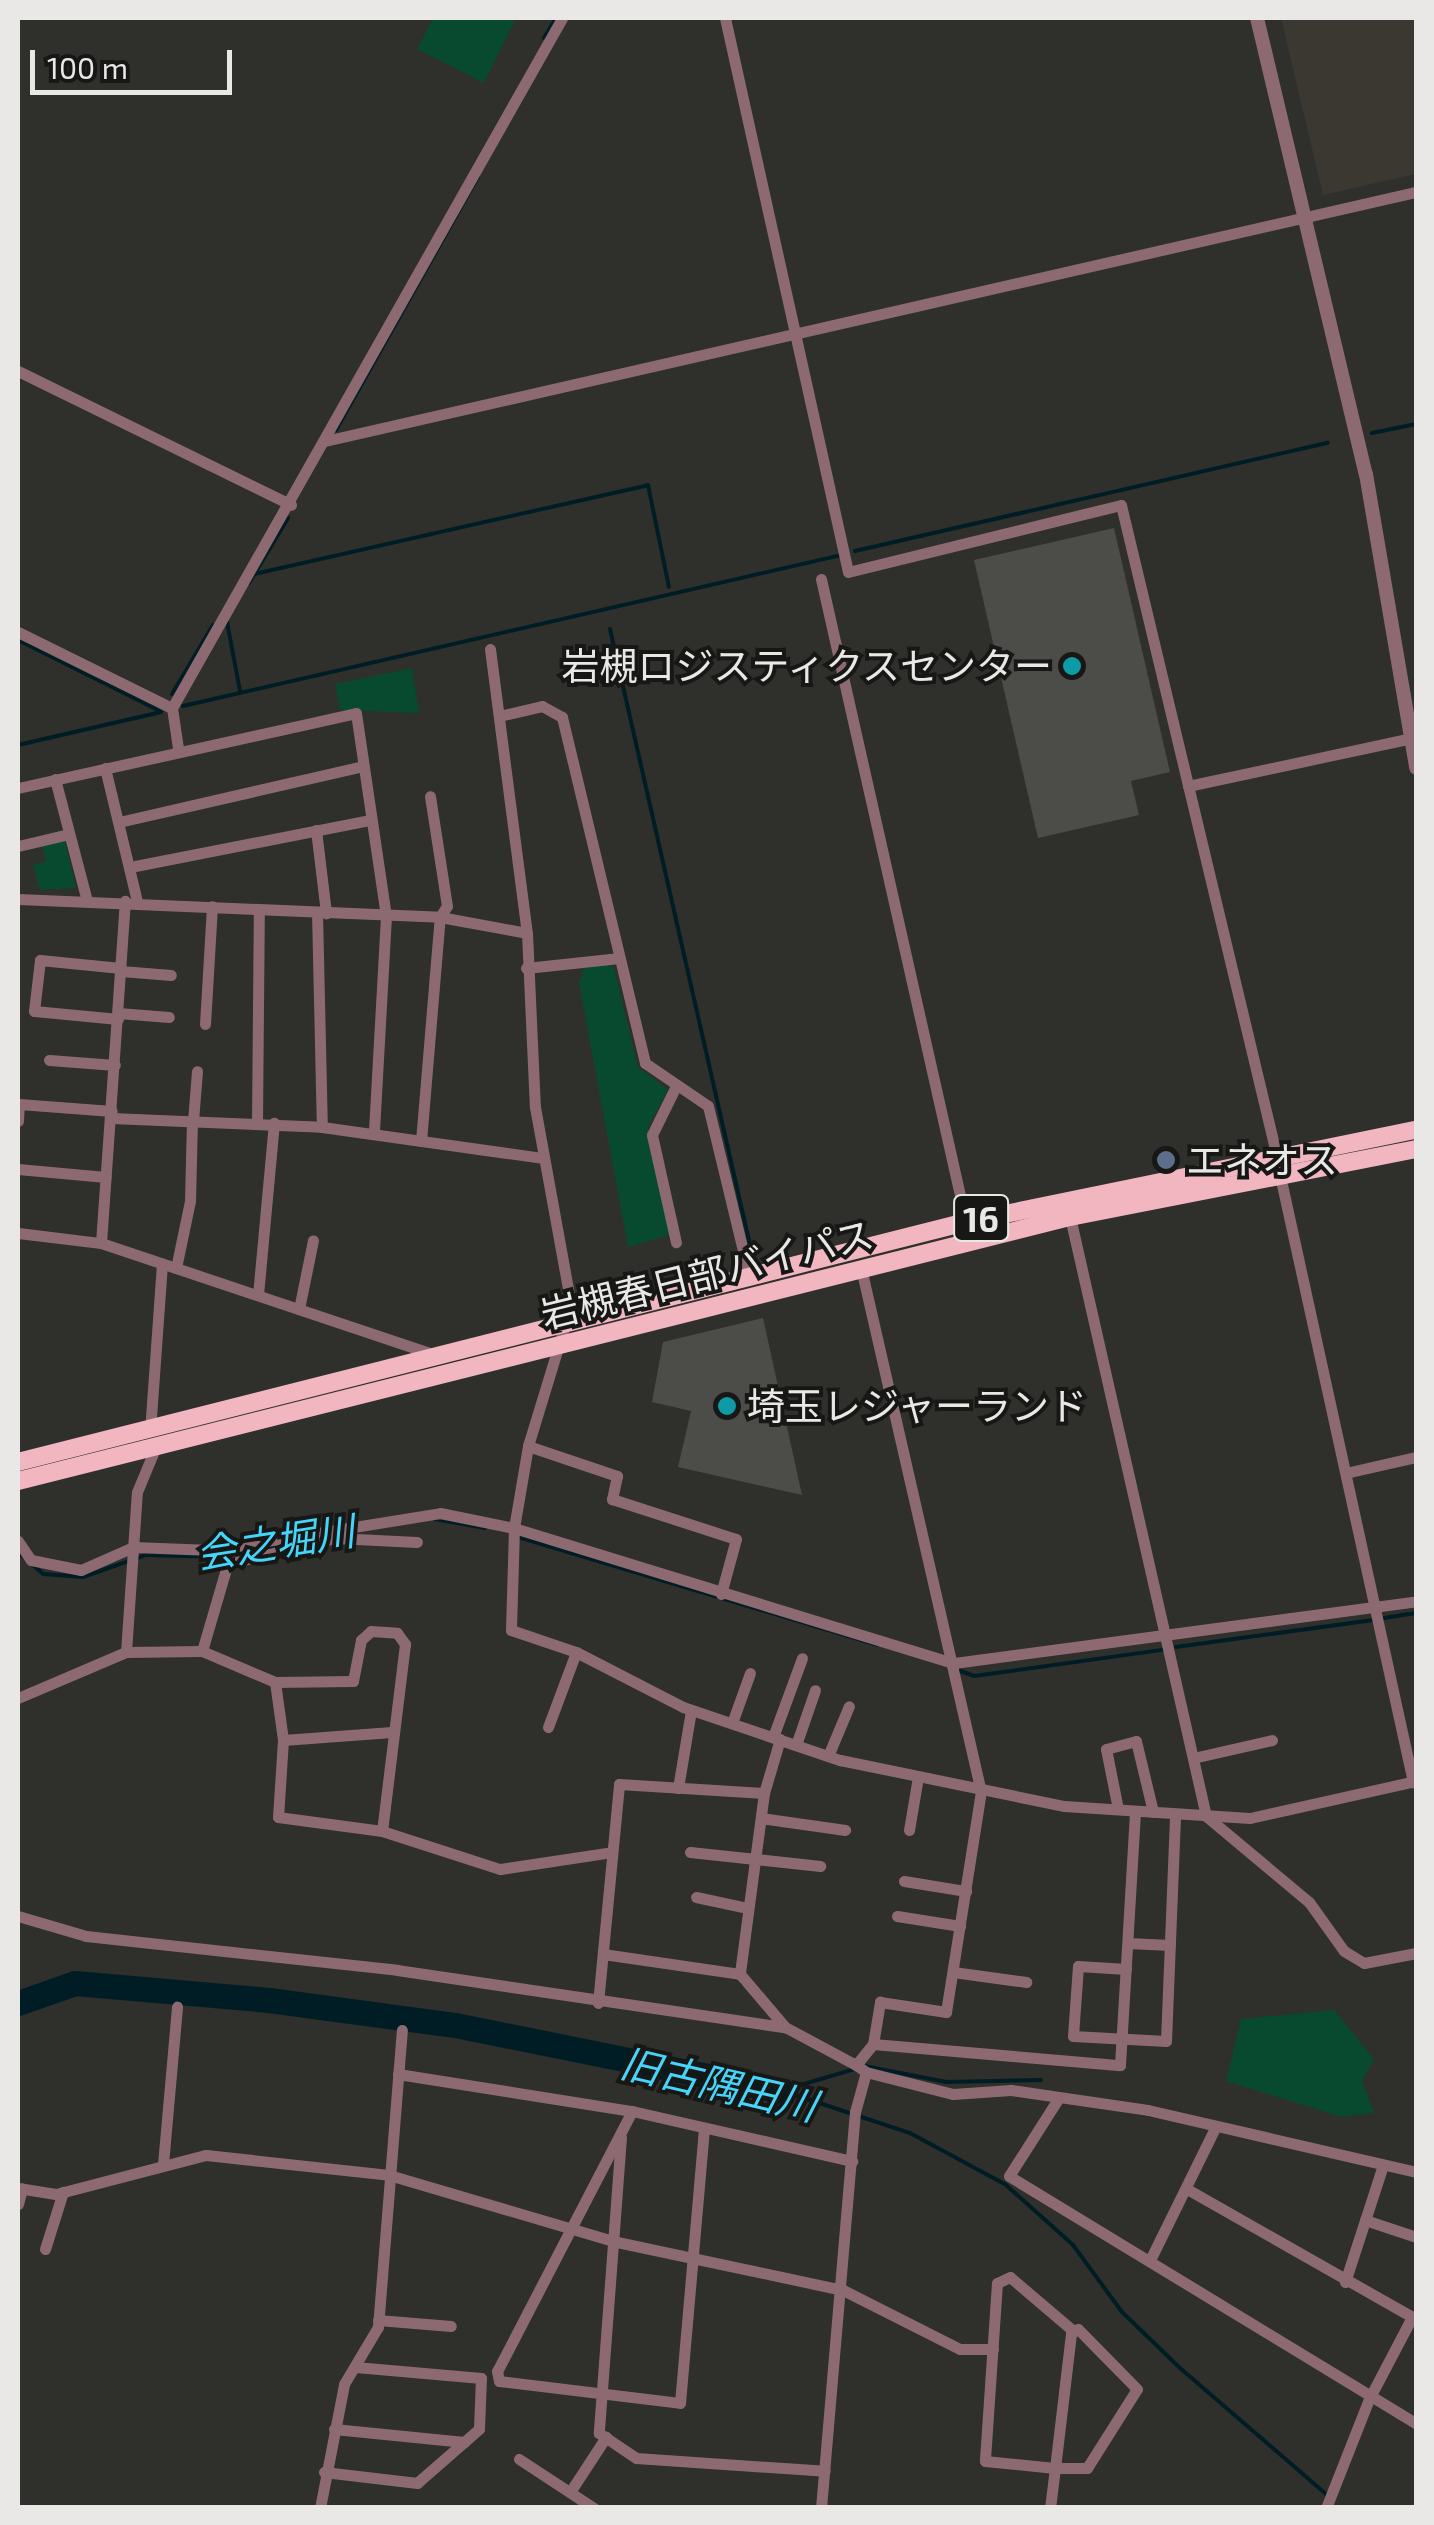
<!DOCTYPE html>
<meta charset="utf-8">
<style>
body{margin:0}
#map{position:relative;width:1434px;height:2525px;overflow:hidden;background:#2f2f2c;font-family:"Exo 2","Noto Sans JP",sans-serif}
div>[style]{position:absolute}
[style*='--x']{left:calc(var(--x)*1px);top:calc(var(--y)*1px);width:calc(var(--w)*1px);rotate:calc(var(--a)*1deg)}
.built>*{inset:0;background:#3a3830}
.green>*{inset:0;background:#084a2f}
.stream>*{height:4px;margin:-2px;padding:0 2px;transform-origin:2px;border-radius:2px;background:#001d25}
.river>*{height:25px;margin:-12.5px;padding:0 12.5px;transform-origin:12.5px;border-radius:12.5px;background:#001d25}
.building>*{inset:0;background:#4c4c49}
.minor>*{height:11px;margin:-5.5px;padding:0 5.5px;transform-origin:5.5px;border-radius:5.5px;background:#8d6a71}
.tertiary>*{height:14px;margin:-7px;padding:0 7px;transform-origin:7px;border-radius:7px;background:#8d6a71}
.trunk>*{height:18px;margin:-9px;padding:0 9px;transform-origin:9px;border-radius:9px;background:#f2b6c1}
.dots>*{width:28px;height:28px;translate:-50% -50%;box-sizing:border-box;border:5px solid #171716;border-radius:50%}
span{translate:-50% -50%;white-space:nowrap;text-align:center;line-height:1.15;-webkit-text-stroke:8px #171716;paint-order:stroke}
.shield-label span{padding:2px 8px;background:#171716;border:2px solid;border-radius:8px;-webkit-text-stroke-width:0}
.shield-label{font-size:35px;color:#e9e8e7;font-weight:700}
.poi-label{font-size:38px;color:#e9e8e7}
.right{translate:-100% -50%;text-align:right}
.left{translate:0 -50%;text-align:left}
.street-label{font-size:38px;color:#e9e8e7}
.water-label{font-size:40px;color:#45d5fb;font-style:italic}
.frame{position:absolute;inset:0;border:20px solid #e9e8e7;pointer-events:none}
.scale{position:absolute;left:30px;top:50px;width:202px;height:45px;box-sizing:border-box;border:5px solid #e9e8e7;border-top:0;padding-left:12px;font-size:30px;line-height:35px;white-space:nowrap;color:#e9e8e7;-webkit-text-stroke:8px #171716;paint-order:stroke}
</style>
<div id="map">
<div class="built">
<i style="clip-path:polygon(1281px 18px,1416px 18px,1416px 174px,1323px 195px)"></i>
</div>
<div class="green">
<i style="clip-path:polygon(433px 18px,516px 18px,484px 83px,417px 49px)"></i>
<i style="clip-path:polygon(412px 668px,419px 713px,340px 710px,335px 684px)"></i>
<i style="clip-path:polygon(65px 840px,76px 888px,40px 890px,33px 865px,46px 862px,42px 845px)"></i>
<i style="clip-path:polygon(606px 964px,614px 968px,638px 1067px,668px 1090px,648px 1127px,672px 1234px,628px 1247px,579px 983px,584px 968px)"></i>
<i style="clip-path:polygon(1334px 2010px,1374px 2059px,1362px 2081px,1374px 2113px,1342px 2117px,1226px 2081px,1241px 2019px)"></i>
</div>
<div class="stream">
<i style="--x:544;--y:38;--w:23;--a:-59"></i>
<i style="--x:336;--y:430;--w:290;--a:-60.7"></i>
<i style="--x:1372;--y:433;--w:45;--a:-11.6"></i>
<i style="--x:855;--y:551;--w:485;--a:-12.9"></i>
<i style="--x:254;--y:574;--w:404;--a:-12.7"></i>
<i style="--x:648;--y:485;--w:104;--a:78.4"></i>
<i style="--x:249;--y:583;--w:76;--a:-59"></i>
<i style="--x:227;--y:622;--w:70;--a:79.3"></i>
<i style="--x:610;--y:629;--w:632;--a:77.2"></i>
<i style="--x:18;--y:640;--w:157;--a:26.6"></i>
<i style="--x:172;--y:694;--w:80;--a:-59.3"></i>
<i style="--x:183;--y:706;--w:675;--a:-12.92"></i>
<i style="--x:18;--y:745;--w:147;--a:-13"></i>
<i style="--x:435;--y:1519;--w:51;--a:10.2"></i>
<i style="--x:518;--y:1537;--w:375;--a:16.7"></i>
<i style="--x:18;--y:1552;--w:33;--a:41"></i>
<i style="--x:43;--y:1574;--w:40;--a:4.3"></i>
<i style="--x:83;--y:1577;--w:67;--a:-19.2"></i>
<i style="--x:146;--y:1555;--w:79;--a:1.5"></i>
<i style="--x:234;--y:1556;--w:56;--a:-13.5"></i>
<i style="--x:1384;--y:1618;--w:32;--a:-9"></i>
<i style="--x:1176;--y:1647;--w:199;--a:-7.8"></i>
<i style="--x:957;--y:1670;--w:18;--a:19"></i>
<i style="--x:974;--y:1676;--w:190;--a:-7.9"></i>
<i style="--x:864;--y:2066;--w:84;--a:11"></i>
<i style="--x:946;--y:2082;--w:95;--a:-1.2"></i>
<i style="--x:787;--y:2089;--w:71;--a:-16.4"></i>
<i style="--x:783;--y:2091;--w:134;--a:18.3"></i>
<i style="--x:910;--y:2133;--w:109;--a:28.4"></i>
<i style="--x:1006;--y:2185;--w:90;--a:41.8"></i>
<i style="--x:1073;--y:2245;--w:83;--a:53.8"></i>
<i style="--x:1122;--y:2312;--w:81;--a:44"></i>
<i style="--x:1180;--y:2368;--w:194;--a:40.8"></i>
</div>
<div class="river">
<i style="--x:18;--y:2003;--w:60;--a:-19.3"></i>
<i style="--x:75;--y:1983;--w:195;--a:5"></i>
<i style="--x:269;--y:2000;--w:188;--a:7.7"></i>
<i style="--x:455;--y:2025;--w:335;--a:11.4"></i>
</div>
<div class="building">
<i style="clip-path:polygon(1114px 528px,1170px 772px,1131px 781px,1139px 815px,1038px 838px,974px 560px)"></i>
<i style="clip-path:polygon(763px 1318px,802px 1495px,678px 1467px,691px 1411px,652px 1402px,663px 1342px)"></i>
</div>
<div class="minor">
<i style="--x:725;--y:18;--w:567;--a:77.48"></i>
<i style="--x:848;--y:572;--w:281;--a:-13.8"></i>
<i style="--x:1121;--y:505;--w:666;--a:76.55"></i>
<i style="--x:18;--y:371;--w:304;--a:26.1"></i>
<i style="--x:325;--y:441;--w:1119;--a:-12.86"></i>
<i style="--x:821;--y:579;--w:659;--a:77.29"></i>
<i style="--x:18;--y:632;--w:172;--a:26.3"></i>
<i style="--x:490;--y:649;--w:286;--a:82.6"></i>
<i style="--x:527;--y:933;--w:174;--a:87.4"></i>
<i style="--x:535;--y:1107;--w:201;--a:79.7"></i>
<i style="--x:571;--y:1305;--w:147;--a:107"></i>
<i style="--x:528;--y:1446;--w:83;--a:99.7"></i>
<i style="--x:514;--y:1528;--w:102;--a:91.7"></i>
<i style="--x:511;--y:1630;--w:69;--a:18.7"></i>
<i style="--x:576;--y:1652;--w:120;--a:27.2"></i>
<i style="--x:683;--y:1707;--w:166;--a:18.7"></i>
<i style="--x:840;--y:1760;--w:229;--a:11.6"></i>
<i style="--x:1064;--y:1806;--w:186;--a:3.7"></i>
<i style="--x:1250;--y:1818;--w:170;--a:-12.6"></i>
<i style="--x:499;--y:716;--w:44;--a:-13.1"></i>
<i style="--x:542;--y:706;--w:23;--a:29"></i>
<i style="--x:562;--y:717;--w:356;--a:76.5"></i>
<i style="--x:645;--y:1063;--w:76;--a:34.3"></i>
<i style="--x:708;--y:1106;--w:178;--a:76.4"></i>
<i style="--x:178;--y:748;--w:40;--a:-98.5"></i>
<i style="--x:172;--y:708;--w:793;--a:-60.52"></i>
<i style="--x:105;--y:768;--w:137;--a:76.5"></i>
<i style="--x:55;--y:779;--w:122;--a:75.3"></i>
<i style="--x:1188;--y:786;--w:229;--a:-12.1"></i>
<i style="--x:18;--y:788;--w:346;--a:-12.5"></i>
<i style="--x:356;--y:713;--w:205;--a:81.6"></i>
<i style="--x:386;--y:916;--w:218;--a:93.2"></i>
<i style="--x:119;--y:822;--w:250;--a:-12.9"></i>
<i style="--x:316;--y:830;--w:84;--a:83.1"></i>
<i style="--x:18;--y:846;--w:52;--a:-13.2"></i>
<i style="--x:130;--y:867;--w:245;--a:-11.1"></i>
<i style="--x:18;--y:899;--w:422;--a:2.4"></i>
<i style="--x:440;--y:917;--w:88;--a:10.4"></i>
<i style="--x:317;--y:912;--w:215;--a:88.7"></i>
<i style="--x:526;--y:968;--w:94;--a:-6.1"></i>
<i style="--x:121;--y:971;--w:50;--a:4.6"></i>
<i style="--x:118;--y:1013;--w:51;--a:4.5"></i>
<i style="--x:118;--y:1019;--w:84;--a:-174.6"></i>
<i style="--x:34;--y:1011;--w:51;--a:-83.3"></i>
<i style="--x:40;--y:960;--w:81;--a:5.6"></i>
<i style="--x:205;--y:1024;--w:118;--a:-86.6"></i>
<i style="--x:49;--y:1060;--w:66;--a:4.3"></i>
<i style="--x:674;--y:1090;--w:50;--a:116.1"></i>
<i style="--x:652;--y:1135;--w:110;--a:77.4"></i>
<i style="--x:111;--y:1118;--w:211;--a:2.4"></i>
<i style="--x:322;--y:1127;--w:222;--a:8"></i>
<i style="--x:18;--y:1121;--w:17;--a:-87"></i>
<i style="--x:19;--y:1104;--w:93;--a:4.3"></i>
<i style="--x:193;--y:1121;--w:50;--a:-85.4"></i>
<i style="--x:257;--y:1122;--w:213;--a:-89.5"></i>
<i style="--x:421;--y:1141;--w:225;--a:-85.2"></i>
<i style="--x:440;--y:917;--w:13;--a:-58"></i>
<i style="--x:447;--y:906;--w:111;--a:-98.8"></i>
<i style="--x:18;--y:1169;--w:88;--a:5.2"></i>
<i style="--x:1279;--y:1171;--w:626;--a:77.63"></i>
<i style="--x:1070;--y:1217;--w:614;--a:77.21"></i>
<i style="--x:1206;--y:1816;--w:134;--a:39.9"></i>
<i style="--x:1309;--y:1902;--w:60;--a:54.5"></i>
<i style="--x:1344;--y:1951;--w:23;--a:31"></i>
<i style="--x:1364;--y:1963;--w:53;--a:-10.9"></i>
<i style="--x:18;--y:1233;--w:84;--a:6.9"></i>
<i style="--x:101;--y:1243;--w:352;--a:18.5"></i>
<i style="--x:101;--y:1243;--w:343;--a:-86"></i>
<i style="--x:176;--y:1268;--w:68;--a:-78.2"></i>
<i style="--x:190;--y:1201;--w:80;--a:-88.6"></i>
<i style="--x:258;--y:1295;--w:173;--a:-84.7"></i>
<i style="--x:299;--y:1309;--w:70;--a:-78.5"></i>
<i style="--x:150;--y:1431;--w:168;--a:-85.9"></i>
<i style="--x:528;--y:1446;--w:94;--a:18.6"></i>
<i style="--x:617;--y:1476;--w:24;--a:102"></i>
<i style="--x:612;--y:1499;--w:130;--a:17.9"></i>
<i style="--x:736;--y:1539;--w:57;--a:105.3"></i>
<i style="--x:1350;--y:1472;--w:68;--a:-12.8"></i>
<i style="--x:18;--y:1541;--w:23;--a:56"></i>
<i style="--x:31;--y:1560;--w:51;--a:11.3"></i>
<i style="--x:81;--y:1570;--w:57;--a:-23.9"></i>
<i style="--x:133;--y:1547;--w:79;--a:2.2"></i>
<i style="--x:212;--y:1550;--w:231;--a:-9.2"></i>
<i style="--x:440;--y:1513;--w:76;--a:11.5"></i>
<i style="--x:514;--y:1528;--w:460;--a:17.1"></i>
<i style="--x:954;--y:1663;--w:466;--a:-7.6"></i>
<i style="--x:231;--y:1563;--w:107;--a:-13.5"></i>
<i style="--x:335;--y:1538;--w:82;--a:2.8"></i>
<i style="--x:202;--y:1651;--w:100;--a:-73.7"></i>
<i style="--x:126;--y:1652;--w:160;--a:-86.1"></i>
<i style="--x:137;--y:1492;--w:44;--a:-67.5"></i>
<i style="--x:275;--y:1682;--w:59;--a:82.1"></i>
<i style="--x:283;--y:1740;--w:77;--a:93.7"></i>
<i style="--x:278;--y:1817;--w:105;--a:7.7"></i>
<i style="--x:382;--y:1831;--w:124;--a:17.9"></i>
<i style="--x:500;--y:1869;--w:113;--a:-8.6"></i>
<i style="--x:18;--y:1698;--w:117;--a:-23.1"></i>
<i style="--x:126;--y:1652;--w:76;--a:-0.8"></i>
<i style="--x:202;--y:1651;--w:79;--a:23"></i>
<i style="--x:275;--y:1682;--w:78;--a:-0.7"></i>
<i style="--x:353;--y:1681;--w:42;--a:-79"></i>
<i style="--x:361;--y:1640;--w:13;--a:-42"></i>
<i style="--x:371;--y:1631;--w:26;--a:4"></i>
<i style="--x:397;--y:1633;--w:14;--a:54"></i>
<i style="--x:405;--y:1644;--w:188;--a:97"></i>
<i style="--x:732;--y:1723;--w:53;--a:-70.2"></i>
<i style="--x:548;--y:1727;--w:80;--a:-69.5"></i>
<i style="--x:773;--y:1737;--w:84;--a:-69.8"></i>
<i style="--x:780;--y:1739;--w:56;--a:106.5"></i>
<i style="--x:764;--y:1793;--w:183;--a:97.6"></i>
<i style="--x:740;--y:1974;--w:70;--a:49.7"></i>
<i style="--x:785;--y:2027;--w:81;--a:28.2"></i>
<i style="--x:283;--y:1740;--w:109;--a:-4.2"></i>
<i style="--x:796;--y:1745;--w:58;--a:-70.9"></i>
<i style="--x:828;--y:1756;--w:54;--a:-67.2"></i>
<i style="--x:1193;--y:1758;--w:81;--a:-12.8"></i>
<i style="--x:678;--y:1788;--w:79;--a:-80.5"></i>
<i style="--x:1118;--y:1809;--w:61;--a:-101.3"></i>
<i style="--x:1106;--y:1749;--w:31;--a:-15"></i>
<i style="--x:1136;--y:1741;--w:73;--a:76.5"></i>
<i style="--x:761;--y:1818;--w:85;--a:8.1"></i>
<i style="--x:909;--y:1830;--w:54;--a:-80.4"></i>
<i style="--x:690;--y:1852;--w:131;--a:6.1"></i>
<i style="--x:904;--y:1881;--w:63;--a:9.2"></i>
<i style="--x:696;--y:1897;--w:52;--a:12.2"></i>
<i style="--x:18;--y:1916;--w:71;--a:16.4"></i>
<i style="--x:86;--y:1936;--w:313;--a:6.2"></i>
<i style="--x:397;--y:1970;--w:392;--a:8.4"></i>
<i style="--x:897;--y:1916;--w:64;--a:9"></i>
<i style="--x:1128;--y:1943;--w:42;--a:2.7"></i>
<i style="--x:603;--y:1954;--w:138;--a:8.3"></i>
<i style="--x:1126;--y:1969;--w:48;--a:-176.4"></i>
<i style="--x:1078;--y:1966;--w:70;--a:94.1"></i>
<i style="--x:1073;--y:2036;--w:93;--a:3.1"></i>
<i style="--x:1166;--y:2041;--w:227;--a:-87.7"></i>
<i style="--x:953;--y:1972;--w:74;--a:7.8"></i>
<i style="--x:598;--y:2003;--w:220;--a:-84.5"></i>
<i style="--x:619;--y:1784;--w:145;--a:3.6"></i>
<i style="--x:873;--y:2044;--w:248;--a:4.9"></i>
<i style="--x:1120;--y:2065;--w:254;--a:-86.6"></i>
<i style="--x:866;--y:2072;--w:90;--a:14.2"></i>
<i style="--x:953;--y:2094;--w:58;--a:-3.9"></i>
<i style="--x:1011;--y:2090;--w:138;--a:8.3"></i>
<i style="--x:1148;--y:2110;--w:275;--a:13"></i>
<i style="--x:398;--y:2074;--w:237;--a:9"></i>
<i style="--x:632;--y:2111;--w:226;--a:12.8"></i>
<i style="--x:1058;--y:2099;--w:91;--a:122.5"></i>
<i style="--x:1009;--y:2176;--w:476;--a:31.3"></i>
<i style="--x:632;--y:2111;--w:293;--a:117.4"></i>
<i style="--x:497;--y:2371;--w:10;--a:79"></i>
<i style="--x:499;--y:2381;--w:182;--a:6.9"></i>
<i style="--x:680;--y:2403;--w:276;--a:-85"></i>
<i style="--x:621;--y:2137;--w:297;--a:94.3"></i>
<i style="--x:599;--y:2433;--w:45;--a:34"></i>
<i style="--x:636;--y:2458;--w:189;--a:3.9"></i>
<i style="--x:163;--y:2164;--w:158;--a:-84.9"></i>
<i style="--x:18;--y:2188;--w:38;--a:9"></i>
<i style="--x:56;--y:2194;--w:155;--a:-14.6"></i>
<i style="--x:206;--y:2155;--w:184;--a:6.2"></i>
<i style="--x:389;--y:2175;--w:238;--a:16.4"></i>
<i style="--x:617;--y:2242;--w:231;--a:12"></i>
<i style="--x:843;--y:2290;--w:131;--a:26.8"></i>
<i style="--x:960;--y:2349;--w:33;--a:0"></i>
<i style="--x:1187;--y:2189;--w:263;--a:29.6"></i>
<i style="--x:18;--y:2204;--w:16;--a:-75"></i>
<i style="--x:1365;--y:2220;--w:54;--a:18.4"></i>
<i style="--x:45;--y:2249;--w:60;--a:-72.5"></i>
<i style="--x:1152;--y:2256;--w:140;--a:-63.8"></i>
<i style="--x:1345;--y:2282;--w:123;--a:-72"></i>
<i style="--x:378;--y:2320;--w:73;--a:4.7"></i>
<i style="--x:334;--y:2429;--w:131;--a:5.7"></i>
<i style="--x:519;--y:2459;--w:90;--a:33.2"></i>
<i style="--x:324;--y:2472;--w:94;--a:6.7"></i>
<i style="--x:417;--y:2483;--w:82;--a:-41.1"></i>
<i style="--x:479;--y:2429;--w:51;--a:-87.8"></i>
<i style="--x:481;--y:2378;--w:126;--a:-175"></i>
<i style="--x:570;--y:2492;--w:66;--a:-56.8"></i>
<i style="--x:320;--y:2508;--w:126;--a:-79"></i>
<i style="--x:344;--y:2384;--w:66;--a:-59.2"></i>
<i style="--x:378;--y:2327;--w:298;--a:-85.4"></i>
<i style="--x:821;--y:2508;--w:397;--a:-85.1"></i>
<i style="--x:855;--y:2112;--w:41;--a:-74.6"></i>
<i style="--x:866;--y:2072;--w:12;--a:-145"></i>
<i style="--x:856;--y:2065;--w:27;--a:-51"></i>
<i style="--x:873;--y:2044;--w:43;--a:-80.5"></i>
<i style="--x:880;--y:2002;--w:67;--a:8.6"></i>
<i style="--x:946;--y:2012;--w:223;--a:-81"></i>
<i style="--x:981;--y:1792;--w:538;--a:-102.9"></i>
<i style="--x:1050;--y:2508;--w:40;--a:-82.9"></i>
<i style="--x:1055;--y:2468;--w:136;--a:-83.2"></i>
<i style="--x:1071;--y:2333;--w:4;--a:-90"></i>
<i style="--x:1071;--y:2329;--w:80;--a:-139.6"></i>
<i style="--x:1010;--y:2277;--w:14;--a:155"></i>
<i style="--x:997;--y:2283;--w:178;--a:93.9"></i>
<i style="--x:985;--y:2461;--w:70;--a:5.7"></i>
<i style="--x:1055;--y:2468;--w:32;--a:0"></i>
<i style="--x:1087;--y:2468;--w:93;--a:-57.7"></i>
<i style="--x:1137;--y:2389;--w:84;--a:-134.5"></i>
<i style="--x:1078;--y:2329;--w:8;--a:150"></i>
<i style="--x:1326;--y:2508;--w:117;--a:-68.5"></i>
<i style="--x:1369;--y:2399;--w:93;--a:-62.3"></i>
</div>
<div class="tertiary">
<i style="--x:1257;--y:18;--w:469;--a:76.6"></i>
<i style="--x:1366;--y:474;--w:298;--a:80.3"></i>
</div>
<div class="trunk">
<i style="--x:18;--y:1462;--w:978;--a:-14.21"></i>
<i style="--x:966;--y:1222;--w:459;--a:-11.6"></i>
<i style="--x:18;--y:1481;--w:1085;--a:-14.09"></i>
<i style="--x:1070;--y:1217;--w:353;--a:-11.1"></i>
</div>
<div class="dots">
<i style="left:1072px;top:666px;background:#0f9aa8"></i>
<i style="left:1166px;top:1160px;background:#5c6f8a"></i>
<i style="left:727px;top:1406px;background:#0f9aa8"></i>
</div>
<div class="shield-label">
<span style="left:981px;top:1218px">16</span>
</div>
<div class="poi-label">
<span class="right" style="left:1052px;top:666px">岩槻ロジスティクスセンター</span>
<span class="left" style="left:1186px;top:1160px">エネオス</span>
<span class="left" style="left:747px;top:1406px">埼玉レジャーランド</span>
</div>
<div class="street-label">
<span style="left:707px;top:1274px;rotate:-14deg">岩槻春日部バイパス</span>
</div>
<div class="water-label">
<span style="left:275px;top:1541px;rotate:-9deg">会之堀川</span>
<span style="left:719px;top:2083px;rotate:13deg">旧古隅田川</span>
</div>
<div class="frame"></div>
<div class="scale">100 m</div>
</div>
